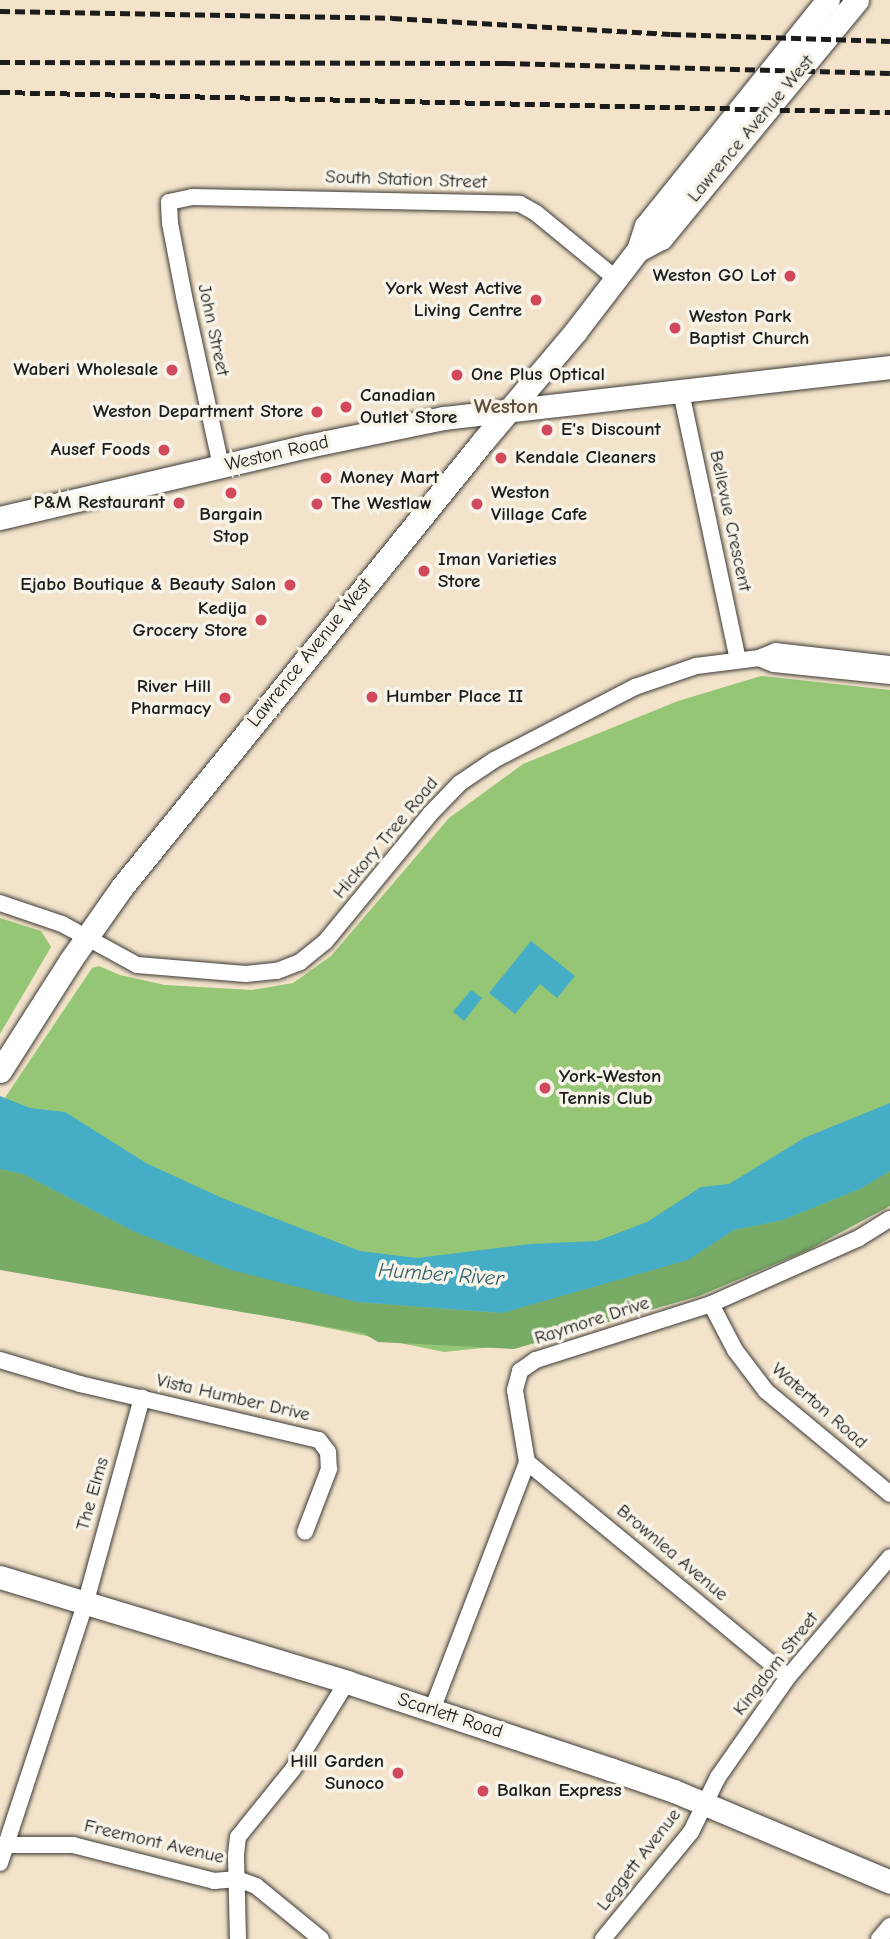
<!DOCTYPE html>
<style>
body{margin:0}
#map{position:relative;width:890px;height:1939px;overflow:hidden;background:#f3e3ca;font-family:"Comic Neue",sans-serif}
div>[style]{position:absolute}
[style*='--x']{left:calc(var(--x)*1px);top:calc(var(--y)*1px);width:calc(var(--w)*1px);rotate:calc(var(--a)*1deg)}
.green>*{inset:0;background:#95c675}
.forest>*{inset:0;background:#78ab66}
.water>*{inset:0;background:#45adc5}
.roads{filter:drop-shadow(0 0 2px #3c3a36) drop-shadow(0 0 2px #3c3a36)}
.street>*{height:16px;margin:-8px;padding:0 8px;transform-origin:8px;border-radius:8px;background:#fff}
.secondary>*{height:23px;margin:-11.5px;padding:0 11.5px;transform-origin:11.5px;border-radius:11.5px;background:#fff}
.rail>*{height:4.5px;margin-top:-2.25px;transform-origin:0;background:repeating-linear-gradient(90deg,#1c1c1c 0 10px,transparent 0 15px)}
.dots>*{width:19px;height:19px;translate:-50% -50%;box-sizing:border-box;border:4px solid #f7f3e8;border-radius:50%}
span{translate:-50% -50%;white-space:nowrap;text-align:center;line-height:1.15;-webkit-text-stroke:7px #f7f3e8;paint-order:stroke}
.street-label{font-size:19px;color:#1c1c1c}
.poi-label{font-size:19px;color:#1c1c1c;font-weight:700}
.right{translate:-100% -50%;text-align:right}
.left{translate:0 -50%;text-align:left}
.neighbourhood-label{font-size:21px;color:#5e4f3d;font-weight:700}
.water-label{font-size:21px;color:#2e5d68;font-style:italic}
</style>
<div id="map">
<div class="green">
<i style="clip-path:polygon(761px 676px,890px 690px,890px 1191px,808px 1245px,541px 1342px,444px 1352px,0 1260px,0 1105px,92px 968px,99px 966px,120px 975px,165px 985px,252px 990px,293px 983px,331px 956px,449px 818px,523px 764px,678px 701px)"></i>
<i style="clip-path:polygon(0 918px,41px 931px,51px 947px,0 1034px)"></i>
</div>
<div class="forest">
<i style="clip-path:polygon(0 1169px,23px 1174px,133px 1231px,357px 1302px,501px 1313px,687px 1260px,734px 1230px,783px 1220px,862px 1188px,890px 1171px,890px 1206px,806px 1251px,699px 1296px,514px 1349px,378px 1342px,363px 1333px,0 1270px)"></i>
</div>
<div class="water">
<i style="clip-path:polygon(531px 941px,575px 976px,557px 998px,540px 984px,515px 1014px,489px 993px)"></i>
<i style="clip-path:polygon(471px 990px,482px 998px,464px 1021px,453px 1012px)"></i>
<i style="clip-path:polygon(0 1096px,30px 1108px,65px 1112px,146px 1163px,222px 1198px,360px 1251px,417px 1258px,530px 1244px,597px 1241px,647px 1222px,701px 1187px,729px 1184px,804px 1138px,890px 1103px,890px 1171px,862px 1188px,783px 1220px,734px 1230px,688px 1260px,502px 1313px,357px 1302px,231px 1270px,133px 1231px,23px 1174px,0 1169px)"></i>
</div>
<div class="roads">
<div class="street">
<i style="--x:681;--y:392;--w:274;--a:78"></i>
<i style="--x:221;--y:466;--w:174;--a:-102.3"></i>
<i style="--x:184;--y:296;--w:74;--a:-100.9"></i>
<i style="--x:170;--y:223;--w:21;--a:-93"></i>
<i style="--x:169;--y:202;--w:24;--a:-12"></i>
<i style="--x:192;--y:197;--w:328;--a:1.2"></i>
<i style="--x:520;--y:204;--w:18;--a:29"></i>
<i style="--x:536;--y:213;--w:102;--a:39.4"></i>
<i style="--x:759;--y:658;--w:16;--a:22"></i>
<i style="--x:774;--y:664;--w:117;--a:5.9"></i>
<i style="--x:0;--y:903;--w:65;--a:18.7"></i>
<i style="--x:62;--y:924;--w:85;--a:28.7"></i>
<i style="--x:137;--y:965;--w:109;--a:4.7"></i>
<i style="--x:246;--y:974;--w:31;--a:-6"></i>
<i style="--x:277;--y:971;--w:25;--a:-21"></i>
<i style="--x:300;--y:962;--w:32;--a:-39"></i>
<i style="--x:325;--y:942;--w:166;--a:-50.6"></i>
<i style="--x:430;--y:814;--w:43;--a:-45.9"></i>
<i style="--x:460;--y:783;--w:41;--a:-34.1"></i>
<i style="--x:494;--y:760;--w:159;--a:-27.4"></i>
<i style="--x:635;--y:687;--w:65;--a:-19"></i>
<i style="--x:696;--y:666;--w:64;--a:-7.2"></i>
<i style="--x:759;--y:658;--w:18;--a:-22"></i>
<i style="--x:776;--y:651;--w:115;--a:6.5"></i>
<i style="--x:711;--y:1304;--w:52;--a:62.4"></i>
<i style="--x:735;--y:1350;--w:51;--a:52.9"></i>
<i style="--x:766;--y:1391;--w:161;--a:39.7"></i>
<i style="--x:0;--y:1360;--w:84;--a:16.7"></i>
<i style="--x:80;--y:1384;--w:245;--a:13.2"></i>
<i style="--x:319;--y:1440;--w:15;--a:53"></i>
<i style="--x:328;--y:1452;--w:17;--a:87"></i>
<i style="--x:329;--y:1469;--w:67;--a:110.9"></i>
<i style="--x:527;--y:1462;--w:338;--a:39.5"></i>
<i style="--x:432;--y:1710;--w:266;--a:-69"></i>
<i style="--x:527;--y:1462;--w:73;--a:-99.5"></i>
<i style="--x:515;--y:1390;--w:20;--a:-75"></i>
<i style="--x:520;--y:1371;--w:19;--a:-35"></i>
<i style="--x:536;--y:1360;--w:184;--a:-17.7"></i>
<i style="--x:711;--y:1304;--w:162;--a:-24"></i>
<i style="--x:859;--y:1238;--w:36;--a:-32"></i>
<i style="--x:0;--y:1845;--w:73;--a:0"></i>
<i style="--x:73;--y:1845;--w:146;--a:14.3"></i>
<i style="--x:214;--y:1881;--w:23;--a:-5"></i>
<i style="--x:237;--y:1879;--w:20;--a:20"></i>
<i style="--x:256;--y:1886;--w:84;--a:39.2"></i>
<i style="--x:0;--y:1863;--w:276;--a:-71.8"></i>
<i style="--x:86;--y:1601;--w:211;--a:-74.6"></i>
<i style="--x:238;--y:1939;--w:84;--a:-91.4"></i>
<i style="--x:236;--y:1855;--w:18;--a:-84"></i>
<i style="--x:238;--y:1837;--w:87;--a:-51"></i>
<i style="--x:293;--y:1769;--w:102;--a:-58.2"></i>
<i style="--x:603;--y:1939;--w:139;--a:-50.6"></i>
<i style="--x:691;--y:1832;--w:61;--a:-63.9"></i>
<i style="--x:718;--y:1777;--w:122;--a:-55"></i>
<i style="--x:788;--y:1677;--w:157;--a:-49.6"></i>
<i style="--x:879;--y:1939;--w:17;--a:-50"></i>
</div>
<div class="secondary">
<i style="--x:638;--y:250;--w:26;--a:-28"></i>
<i style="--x:661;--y:238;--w:308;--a:-50.5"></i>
<i style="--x:0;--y:518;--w:316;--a:-13.2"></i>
<i style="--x:308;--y:446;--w:138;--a:-11.7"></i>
<i style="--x:443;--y:418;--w:450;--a:-6.5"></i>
<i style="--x:0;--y:1071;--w:130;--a:-57.5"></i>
<i style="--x:70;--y:961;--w:90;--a:-54.9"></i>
<i style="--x:122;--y:887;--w:574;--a:-51.01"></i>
<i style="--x:483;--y:441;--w:143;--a:-49.8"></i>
<i style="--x:575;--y:332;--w:103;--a:-52.5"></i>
<i style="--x:638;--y:250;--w:25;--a:-72"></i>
<i style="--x:646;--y:226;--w:290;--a:-51.2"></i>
<i style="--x:0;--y:1577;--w:363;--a:16.8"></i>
<i style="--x:347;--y:1682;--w:277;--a:18.3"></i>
<i style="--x:610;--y:1769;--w:68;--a:19"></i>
<i style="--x:674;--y:1791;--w:234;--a:22.8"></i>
</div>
</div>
<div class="rail">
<i style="--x:0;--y:11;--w:392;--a:1"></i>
<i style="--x:392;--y:18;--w:279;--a:3.3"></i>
<i style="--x:671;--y:34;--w:219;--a:1.8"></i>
<i style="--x:0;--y:62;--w:505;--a:0.11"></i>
<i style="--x:505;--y:63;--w:385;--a:1.5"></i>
<i style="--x:0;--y:92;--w:890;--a:1.29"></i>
</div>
<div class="dots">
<i style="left:790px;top:276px;background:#d1495b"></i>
<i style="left:536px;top:300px;background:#d1495b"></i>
<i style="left:675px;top:328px;background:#d1495b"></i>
<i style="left:172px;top:370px;background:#d1495b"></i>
<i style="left:457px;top:375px;background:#d1495b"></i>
<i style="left:346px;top:407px;background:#d1495b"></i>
<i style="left:317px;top:412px;background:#d1495b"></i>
<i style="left:547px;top:430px;background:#d1495b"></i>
<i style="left:164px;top:450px;background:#d1495b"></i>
<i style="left:501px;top:458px;background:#d1495b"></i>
<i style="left:326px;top:478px;background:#d1495b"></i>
<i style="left:231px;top:493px;background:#d1495b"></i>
<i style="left:179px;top:503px;background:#d1495b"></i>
<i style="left:317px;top:504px;background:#d1495b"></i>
<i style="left:477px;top:504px;background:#d1495b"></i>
<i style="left:424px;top:571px;background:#d1495b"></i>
<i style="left:290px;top:585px;background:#d1495b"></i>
<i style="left:261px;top:620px;background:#d1495b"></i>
<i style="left:372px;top:697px;background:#d1495b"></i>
<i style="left:225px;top:698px;background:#d1495b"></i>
<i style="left:545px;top:1088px;background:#d1495b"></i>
<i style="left:398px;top:1773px;background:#d1495b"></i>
<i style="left:483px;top:1791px;background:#d1495b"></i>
</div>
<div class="street-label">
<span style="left:751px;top:129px;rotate:-50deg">Lawrence Avenue West</span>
<span style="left:406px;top:180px;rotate:2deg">South Station Street</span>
<span style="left:213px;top:330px;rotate:78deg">John Street</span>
<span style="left:277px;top:454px;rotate:-13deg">Weston Road</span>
<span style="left:730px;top:521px;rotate:78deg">Bellevue Crescent</span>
<span style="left:310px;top:653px;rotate:-51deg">Lawrence Avenue West</span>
<span style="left:386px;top:838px;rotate:-50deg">Hickory Tree Road</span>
<span style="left:592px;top:1321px;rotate:-18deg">Raymore Drive</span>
<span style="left:233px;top:1398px;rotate:13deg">Vista Humber Drive</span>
<span style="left:819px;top:1406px;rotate:41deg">Waterton Road</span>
<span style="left:93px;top:1494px;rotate:-74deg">The Elms</span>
<span style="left:672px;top:1553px;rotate:40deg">Brownlea Avenue</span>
<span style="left:776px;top:1664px;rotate:-52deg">Kingdom Street</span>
<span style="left:450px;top:1716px;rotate:18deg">Scarlett Road</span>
<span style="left:154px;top:1842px;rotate:13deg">Freemont Avenue</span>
<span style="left:639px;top:1860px;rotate:-52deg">Leggett Avenue</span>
</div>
<div class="poi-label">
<span class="right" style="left:776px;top:276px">Weston GO Lot</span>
<span class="right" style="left:522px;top:300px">York West Active<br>Living Centre</span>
<span class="left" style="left:689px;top:328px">Weston Park<br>Baptist Church</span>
<span class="right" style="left:158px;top:370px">Waberi Wholesale</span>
<span class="left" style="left:471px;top:375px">One Plus Optical</span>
<span class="left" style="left:360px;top:407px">Canadian<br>Outlet Store</span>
<span class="right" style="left:303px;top:412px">Weston Department Store</span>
<span class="left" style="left:561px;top:430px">E's Discount</span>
<span class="right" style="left:150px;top:450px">Ausef Foods</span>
<span class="left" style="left:515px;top:458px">Kendale Cleaners</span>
<span class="left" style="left:340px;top:478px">Money Mart</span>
<span class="left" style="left:491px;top:504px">Weston<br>Village Cafe</span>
<span class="right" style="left:165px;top:503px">P&amp;M Restaurant</span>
<span class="left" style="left:331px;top:504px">The Westlaw</span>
<span style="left:231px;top:526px">Bargain<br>Stop</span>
<span class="left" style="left:438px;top:571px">Iman Varieties<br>Store</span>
<span class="right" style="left:276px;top:585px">Ejabo Boutique &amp; Beauty Salon</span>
<span class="right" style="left:247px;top:620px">Kedija<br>Grocery Store</span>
<span class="right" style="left:211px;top:698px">River Hill<br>Pharmacy</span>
<span class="left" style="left:386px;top:697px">Humber Place II</span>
<span class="left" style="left:559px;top:1088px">York-Weston<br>Tennis Club</span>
<span class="right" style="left:384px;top:1773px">Hill Garden<br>Sunoco</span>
<span class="left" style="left:497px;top:1791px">Balkan Express</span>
</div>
<div class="neighbourhood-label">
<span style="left:506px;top:406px">Weston</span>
</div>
<div class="water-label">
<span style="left:441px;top:1274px;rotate:4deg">Humber River</span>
</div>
</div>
